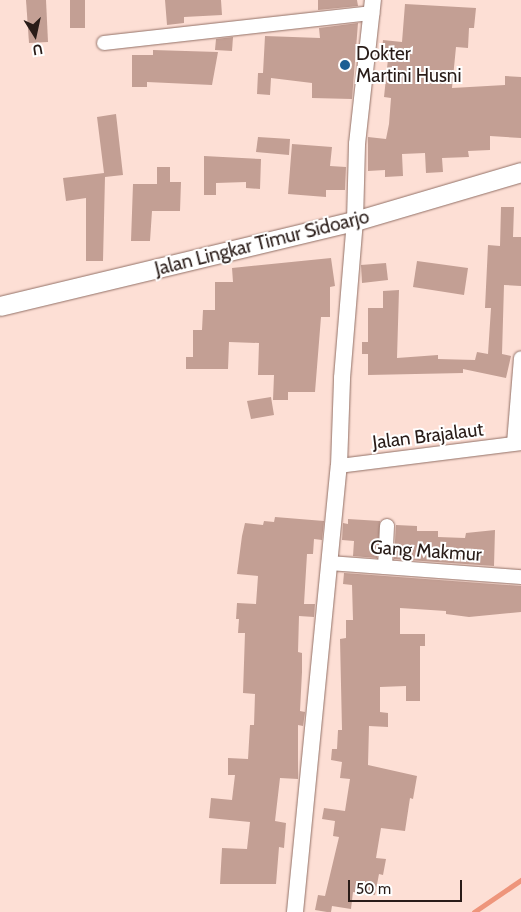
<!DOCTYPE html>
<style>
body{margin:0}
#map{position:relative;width:521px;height:912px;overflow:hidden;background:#fddfd5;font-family:Cabin,sans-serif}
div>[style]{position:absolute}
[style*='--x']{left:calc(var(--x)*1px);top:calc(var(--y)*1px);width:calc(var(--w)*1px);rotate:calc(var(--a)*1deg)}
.stream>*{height:4.5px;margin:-2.25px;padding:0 2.25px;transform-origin:2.25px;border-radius:2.25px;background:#ee957b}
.building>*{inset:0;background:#c39f94}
.roads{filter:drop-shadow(0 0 1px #927066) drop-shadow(0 0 1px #927066)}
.minor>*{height:14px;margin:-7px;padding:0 7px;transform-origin:7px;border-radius:7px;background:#fff}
.tertiary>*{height:16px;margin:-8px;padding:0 8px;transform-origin:8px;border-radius:8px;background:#fff}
.secondary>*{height:19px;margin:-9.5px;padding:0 9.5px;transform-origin:9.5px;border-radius:9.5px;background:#fff}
.dots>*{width:14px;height:14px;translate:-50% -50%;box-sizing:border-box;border:2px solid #fff;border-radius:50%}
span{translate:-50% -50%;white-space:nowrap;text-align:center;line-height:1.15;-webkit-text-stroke:4px #fff;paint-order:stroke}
.poi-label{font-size:19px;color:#291c18}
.left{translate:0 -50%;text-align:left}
.street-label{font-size:19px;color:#291c18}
.north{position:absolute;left:10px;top:10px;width:50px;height:50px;-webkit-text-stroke:4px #fff;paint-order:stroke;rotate:170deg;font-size:14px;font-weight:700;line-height:20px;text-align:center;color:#291c18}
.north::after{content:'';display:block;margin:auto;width:18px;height:22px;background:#291c18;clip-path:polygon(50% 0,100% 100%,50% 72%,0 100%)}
.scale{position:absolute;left:348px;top:880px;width:114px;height:22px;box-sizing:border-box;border:2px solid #291c18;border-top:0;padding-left:6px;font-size:15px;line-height:18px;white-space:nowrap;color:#291c18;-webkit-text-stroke:4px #fff;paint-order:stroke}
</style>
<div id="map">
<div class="stream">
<i style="--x:474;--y:912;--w:57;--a:-34.2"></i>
</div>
<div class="building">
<i style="clip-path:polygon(26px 0,46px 0,48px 42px,29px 43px)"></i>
<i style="clip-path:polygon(70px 0,85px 0,85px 28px,70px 28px)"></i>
<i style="clip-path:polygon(165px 0,221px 0,222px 15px,184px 17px,184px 23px,167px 25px)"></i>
<i style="clip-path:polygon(318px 0,357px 0,358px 6px,318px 10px)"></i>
<i style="clip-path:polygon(405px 4px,476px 8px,474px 28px,469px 28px,468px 48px,456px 47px,452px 88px,505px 85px,505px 76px,521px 77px,521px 138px,490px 136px,490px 150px,468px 151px,469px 157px,442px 158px,443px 172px,426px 173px,425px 153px,402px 154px,403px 176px,385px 177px,385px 170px,368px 171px,368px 137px,386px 139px,389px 124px,391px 98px,384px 97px,388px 59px,381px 59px,383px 40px,402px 42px)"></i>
<i style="clip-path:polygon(358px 23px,352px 99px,312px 98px,312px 83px,271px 78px,270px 95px,257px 94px,258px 73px,263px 73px,265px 36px,320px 38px,319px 28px)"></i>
<i style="clip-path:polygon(233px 37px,232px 51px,215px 50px,216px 39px)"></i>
<i style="clip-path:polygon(153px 50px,218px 52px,212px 85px,147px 82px,147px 87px,132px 87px,132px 55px,153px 55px)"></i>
<i style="clip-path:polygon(116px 114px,123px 175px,105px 177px,103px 261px,86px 261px,86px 198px,66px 201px,63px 178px,104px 173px,97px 117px)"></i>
<i style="clip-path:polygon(258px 137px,290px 139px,289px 155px,256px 152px)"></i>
<i style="clip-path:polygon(292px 144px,332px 147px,330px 166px,346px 167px,345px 190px,326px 190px,326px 197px,288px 194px)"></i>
<i style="clip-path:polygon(204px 156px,261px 159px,260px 189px,246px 188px,246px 182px,216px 183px,216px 195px,204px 195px)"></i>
<i style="clip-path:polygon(157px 167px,170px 167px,170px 182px,181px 182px,180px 211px,152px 211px,150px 241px,131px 241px,133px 184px,157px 184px)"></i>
<i style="clip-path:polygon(501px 207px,514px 207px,513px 237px,521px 237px,521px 286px,504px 285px,502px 354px,511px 356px,506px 378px,463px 369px,463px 373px,368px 375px,368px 354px,362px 354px,362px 342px,368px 342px,368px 308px,383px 308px,383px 291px,399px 290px,397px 358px,438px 355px,438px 359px,475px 360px,477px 352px,488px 354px,491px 308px,485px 308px,488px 245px,500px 246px)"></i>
<i style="clip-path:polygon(331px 258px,335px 286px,330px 287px,330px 317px,321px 317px,315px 392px,288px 392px,288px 400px,273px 400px,274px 375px,258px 375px,259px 343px,229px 342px,228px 369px,186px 369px,186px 357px,193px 357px,193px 330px,202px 330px,203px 310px,215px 310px,215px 282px,233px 282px,232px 268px)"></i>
<i style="clip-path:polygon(417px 261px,468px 268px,464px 295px,413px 287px)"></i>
<i style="clip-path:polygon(386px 263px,388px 280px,362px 283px,361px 265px)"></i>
<i style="clip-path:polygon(271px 397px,274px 415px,251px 419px,247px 401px)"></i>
<i style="clip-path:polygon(275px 517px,324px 521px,322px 540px,314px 539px,313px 554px,307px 554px,304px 604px,315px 604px,314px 617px,299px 616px,298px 652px,302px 653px,302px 672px,300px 711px,305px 712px,303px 726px,298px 725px,298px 779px,280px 778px,275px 821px,286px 823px,284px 848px,279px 847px,276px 884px,220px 884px,222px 848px,247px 849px,250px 822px,209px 818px,211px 798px,232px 800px,235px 775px,228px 775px,228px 758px,248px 759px,250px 725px,254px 725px,255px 694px,243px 693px,245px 633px,238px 633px,239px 619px,236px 619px,237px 603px,256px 604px,258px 576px,237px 574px,242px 536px,245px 523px,263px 525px,264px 521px,274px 522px)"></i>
<i style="clip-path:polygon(348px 519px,380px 521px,377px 558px,353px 556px,354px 541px,342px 540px,343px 523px,348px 524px)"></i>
<i style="clip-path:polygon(396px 525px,417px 526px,417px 531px,438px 531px,438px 537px,465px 538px,466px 533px,495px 530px,494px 566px,394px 559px)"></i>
<i style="clip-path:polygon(344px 573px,521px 586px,521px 612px,469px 617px,446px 614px,446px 611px,400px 608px,400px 634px,425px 634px,425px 646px,420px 646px,420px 701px,406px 701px,406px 686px,380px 687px,380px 712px,388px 713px,388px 727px,369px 726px,368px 765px,417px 776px,413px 799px,410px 798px,405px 831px,381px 828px,376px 858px,386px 859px,383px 875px,379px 874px,375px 895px,353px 892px,351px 909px,332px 906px,331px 912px,327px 912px,315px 910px,318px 895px,325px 896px,339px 837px,333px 836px,335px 821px,322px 819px,324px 808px,345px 811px,350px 779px,340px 778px,342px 762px,331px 760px,332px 749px,337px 749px,338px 730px,342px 730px,340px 639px,346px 638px,346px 620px,353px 620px,352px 585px,343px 584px)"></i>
</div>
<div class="roads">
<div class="minor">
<i style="--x:104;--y:43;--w:270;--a:-6.4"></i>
<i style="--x:514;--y:443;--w:85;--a:-85.3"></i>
<i style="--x:339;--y:466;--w:183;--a:-7.2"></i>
<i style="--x:329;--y:563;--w:193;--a:4.2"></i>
<i style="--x:385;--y:567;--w:41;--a:-87.2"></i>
</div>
<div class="tertiary">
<i style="--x:295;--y:912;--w:448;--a:-84.4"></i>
<i style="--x:339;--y:466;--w:88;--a:-88"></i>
<i style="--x:342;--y:378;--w:158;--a:-85.3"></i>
<i style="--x:355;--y:221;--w:77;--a:-88.5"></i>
<i style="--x:357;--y:144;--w:145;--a:-83.7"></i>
</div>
<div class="secondary">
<i style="--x:0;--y:306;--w:365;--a:-13.5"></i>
<i style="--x:355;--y:221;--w:173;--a:-16.4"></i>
</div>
</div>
<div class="dots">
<i style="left:345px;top:65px;background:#1b5e93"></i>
</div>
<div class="poi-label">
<span class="left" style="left:356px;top:65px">Dokter<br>Martini Husni</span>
</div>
<div class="street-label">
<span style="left:262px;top:243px;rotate:-14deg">Jalan Lingkar Timur Sidoarjo</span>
<span style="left:428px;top:436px;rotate:-7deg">Jalan Brajalaut</span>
<span style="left:426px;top:551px;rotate:4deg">Gang Makmur</span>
</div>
<div class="north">U</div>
<div class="scale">50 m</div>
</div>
